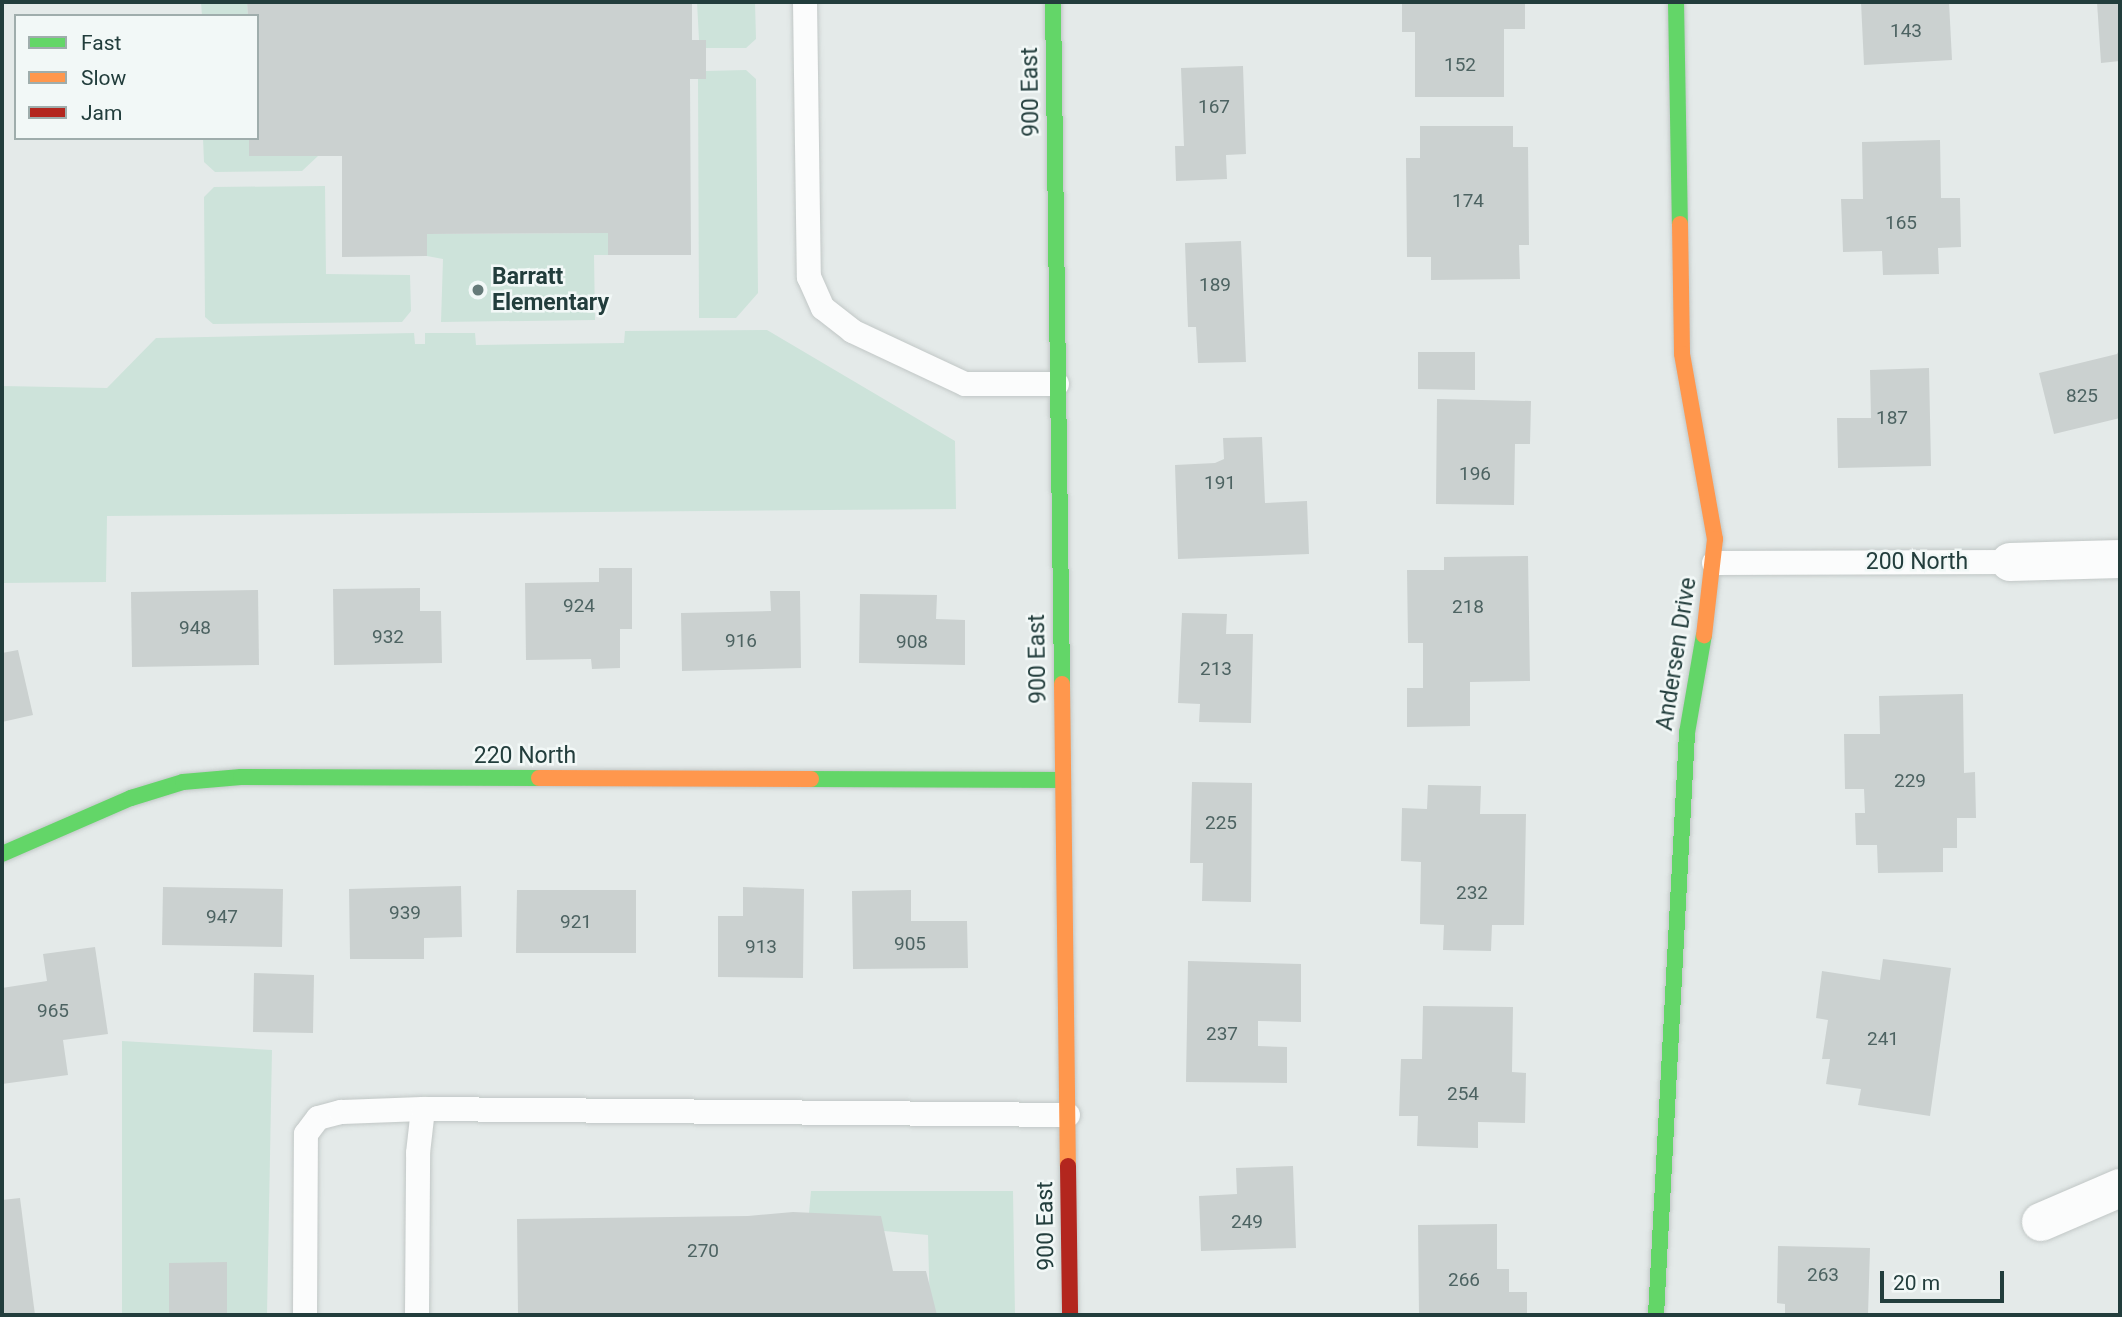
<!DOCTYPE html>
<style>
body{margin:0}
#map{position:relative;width:2122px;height:1317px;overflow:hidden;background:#e4eae9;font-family:Roboto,sans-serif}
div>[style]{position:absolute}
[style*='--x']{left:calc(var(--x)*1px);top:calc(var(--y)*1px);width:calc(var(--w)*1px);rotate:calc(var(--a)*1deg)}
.green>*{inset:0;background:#cde3da}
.building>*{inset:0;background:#cbd1d0}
.roads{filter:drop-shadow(0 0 2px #c1c7c6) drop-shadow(0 0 2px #c1c7c6)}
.lane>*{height:24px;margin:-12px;padding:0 12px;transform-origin:12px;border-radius:12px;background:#fbfcfc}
.street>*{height:38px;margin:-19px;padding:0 19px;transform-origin:19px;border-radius:19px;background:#fbfcfc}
.fast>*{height:16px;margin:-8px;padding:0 8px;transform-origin:8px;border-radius:8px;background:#63d668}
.slow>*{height:16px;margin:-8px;padding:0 8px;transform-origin:8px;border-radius:8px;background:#ff974d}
.jam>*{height:16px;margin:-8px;padding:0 8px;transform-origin:8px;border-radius:8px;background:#b3261e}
.dots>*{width:19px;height:19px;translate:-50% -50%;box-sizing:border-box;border:4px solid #f2f8f7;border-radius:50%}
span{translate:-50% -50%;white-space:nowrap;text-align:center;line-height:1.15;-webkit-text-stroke:5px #f2f8f7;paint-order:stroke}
.number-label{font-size:19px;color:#4d6362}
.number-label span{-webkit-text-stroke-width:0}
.street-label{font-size:23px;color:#223d3c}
.poi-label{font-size:23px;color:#223d3c;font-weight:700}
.left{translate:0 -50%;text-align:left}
.frame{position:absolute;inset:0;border:4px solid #223d3c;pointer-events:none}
.legend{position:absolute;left:14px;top:14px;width:245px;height:126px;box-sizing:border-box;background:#f2f8f7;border:2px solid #9fadac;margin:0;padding:9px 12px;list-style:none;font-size:21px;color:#223d3c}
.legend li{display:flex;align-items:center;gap:14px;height:35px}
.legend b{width:35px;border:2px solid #9fadac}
.scale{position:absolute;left:1880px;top:1271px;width:124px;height:32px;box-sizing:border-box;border:4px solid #223d3c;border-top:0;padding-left:9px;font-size:21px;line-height:24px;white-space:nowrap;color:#223d3c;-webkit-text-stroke:5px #f2f8f7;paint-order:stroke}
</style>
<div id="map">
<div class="green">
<i style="clip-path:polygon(201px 2px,247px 2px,248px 16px,202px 16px)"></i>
<i style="clip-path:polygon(697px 2px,755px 2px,756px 39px,746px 48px,706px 48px,706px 40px,699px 40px)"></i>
<i style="clip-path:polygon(746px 70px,756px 79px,758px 293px,736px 318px,699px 318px,698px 79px,706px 78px,706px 71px)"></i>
<i style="clip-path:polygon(203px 138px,249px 138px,249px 156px,318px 156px,302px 171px,215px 172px,204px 162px)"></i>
<i style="clip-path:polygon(325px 186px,326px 274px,410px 275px,411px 311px,402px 322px,213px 324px,205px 317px,204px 197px,214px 187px)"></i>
<i style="clip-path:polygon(608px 233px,608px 255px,594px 255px,595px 320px,441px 322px,443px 259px,427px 256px,427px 234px)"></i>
<i style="clip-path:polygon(767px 330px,955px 441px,956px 509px,107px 516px,106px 582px,2px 583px,2px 386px,107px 388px,156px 338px,414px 333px,415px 344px,425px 344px,425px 333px,475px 333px,476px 345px,624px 343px,625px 331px)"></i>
<i style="clip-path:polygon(122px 1041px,272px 1050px,267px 1315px,122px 1315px)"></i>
<i style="clip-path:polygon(811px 1191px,1013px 1191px,1015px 1315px,930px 1315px,928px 1235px,884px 1231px,809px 1213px)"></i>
</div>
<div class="building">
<i style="clip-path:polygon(247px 2px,692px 2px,692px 40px,706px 40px,706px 79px,690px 79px,691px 255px,608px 255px,608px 233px,427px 234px,427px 256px,342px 257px,342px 156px,249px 156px,249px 138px,257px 138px,257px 16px,248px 16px)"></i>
<i style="clip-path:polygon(1402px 2px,1525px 2px,1525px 29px,1504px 29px,1504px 97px,1415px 97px,1415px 32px,1402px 32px)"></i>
<i style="clip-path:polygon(1861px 2px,1949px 2px,1952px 60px,1864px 65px)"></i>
<i style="clip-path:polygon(2097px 2px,2120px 2px,2120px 61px,2101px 63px)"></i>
<i style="clip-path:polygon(1243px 66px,1246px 154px,1226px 155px,1227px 179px,1176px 181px,1175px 146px,1184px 146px,1181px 68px)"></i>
<i style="clip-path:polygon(1420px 126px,1513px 126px,1513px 147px,1528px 147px,1529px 245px,1519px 245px,1520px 279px,1431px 280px,1431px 257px,1407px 257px,1406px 158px,1420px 158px)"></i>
<i style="clip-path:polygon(1940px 140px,1941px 198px,1960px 198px,1961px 247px,1938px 248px,1939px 274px,1883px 275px,1882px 251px,1843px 252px,1841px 199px,1863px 199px,1862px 142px)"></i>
<i style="clip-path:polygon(1241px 241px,1246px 362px,1198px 363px,1196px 327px,1188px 327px,1185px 243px)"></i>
<i style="clip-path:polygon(2120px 348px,2120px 418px,2054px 434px,2039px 373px,2117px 354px)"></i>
<i style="clip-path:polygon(1418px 352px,1475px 352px,1475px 390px,1418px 389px)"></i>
<i style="clip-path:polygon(1929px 368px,1931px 466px,1838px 468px,1837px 418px,1871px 418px,1870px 370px)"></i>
<i style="clip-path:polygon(1437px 399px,1531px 401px,1530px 444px,1515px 444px,1514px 505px,1436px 504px)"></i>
<i style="clip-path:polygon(1262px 437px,1265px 503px,1307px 501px,1309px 554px,1178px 559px,1175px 465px,1215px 463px,1224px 459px,1223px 438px)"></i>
<i style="clip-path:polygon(1528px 556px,1530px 681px,1470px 682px,1470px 726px,1407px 727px,1407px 688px,1423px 688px,1423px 643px,1408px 643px,1407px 570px,1444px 570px,1444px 557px)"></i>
<i style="clip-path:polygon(599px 568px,632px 568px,632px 629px,620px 629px,620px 668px,592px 669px,591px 659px,526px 660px,525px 583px,599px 582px)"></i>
<i style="clip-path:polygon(420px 588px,420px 611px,441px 611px,442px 663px,334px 665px,333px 589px)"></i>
<i style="clip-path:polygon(258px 590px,259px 665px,132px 667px,131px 592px)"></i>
<i style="clip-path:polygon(770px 591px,800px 591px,801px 668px,682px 671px,681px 613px,771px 611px)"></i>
<i style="clip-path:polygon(860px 594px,937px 595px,936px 619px,965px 620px,965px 665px,859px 663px)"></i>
<i style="clip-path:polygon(1182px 613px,1227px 614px,1226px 634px,1253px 634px,1251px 723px,1199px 722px,1200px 704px,1178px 703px)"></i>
<i style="clip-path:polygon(18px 650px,33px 715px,2px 722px,2px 653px)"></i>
<i style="clip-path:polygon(1963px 694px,1964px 773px,1975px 772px,1976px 818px,1957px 818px,1957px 848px,1943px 848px,1943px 872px,1878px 873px,1877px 845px,1856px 845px,1855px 813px,1865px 813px,1864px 789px,1845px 789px,1844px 734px,1880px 734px,1879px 696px)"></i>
<i style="clip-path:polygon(1192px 782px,1252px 783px,1251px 902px,1202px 901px,1203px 863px,1190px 863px)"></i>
<i style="clip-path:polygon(1428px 785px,1481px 786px,1480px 814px,1526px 814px,1524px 925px,1492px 925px,1491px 951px,1443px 950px,1444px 925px,1420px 924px,1421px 862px,1401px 861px,1402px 808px,1427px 809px)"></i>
<i style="clip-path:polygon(461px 886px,462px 937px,424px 938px,424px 959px,350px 959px,349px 889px)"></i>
<i style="clip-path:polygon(163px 887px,283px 889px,282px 947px,162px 945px)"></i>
<i style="clip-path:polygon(743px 887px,804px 889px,803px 978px,718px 977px,718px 916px,743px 916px)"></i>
<i style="clip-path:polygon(517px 890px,636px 890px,636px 953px,516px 953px)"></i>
<i style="clip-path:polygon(911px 890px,911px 921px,967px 921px,968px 968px,853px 969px,852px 891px)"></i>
<i style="clip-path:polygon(95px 947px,108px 1034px,63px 1040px,68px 1075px,2px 1084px,2px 988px,47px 981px,43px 954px)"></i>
<i style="clip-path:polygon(1883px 959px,1951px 968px,1930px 1116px,1858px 1105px,1861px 1089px,1826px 1084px,1830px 1059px,1822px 1059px,1828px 1020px,1816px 1018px,1822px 971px,1880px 980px)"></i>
<i style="clip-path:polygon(1188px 961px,1301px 964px,1301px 1022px,1258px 1021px,1258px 1046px,1287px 1047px,1287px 1083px,1186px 1082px)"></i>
<i style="clip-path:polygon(254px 973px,314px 975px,313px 1033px,253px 1032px)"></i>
<i style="clip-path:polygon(1423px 1006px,1513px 1007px,1512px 1072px,1526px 1073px,1525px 1123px,1478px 1122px,1478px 1148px,1417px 1146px,1418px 1116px,1399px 1116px,1401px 1059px,1422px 1059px)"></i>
<i style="clip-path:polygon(1293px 1166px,1296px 1248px,1201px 1251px,1199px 1196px,1237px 1194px,1236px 1168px)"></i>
<i style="clip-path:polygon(20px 1198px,35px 1315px,2px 1315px,2px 1200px)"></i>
<i style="clip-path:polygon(793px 1212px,881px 1216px,893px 1271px,926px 1271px,937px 1315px,518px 1315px,517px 1219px,748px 1216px)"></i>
<i style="clip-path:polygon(1497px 1224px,1497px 1269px,1509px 1269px,1509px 1292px,1527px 1292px,1527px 1315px,1419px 1315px,1418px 1225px)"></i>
<i style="clip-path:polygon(1778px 1246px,1870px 1248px,1868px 1315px,1785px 1315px,1785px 1304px,1777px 1303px)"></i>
<i style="clip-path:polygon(227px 1262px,227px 1315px,169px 1315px,169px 1263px)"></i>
</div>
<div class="roads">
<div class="lane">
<i style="--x:805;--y:2;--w:275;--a:89.2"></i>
<i style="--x:809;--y:277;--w:34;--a:66"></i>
<i style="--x:823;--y:308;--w:37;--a:38"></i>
<i style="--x:852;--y:331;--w:125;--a:25.1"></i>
<i style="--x:965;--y:384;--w:92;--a:0"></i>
<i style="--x:1714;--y:563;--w:296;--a:-0.2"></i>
<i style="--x:305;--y:1315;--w:181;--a:-89.7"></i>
<i style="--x:306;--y:1134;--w:20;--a:-53"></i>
<i style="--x:318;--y:1118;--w:24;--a:-15"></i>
<i style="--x:341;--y:1112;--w:82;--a:-2.1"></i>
<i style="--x:417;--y:1315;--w:162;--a:-89.6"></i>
<i style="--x:418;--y:1153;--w:44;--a:-83.5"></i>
<i style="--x:423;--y:1109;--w:645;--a:0.53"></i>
</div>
<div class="street">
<i style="--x:2010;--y:562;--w:110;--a:-1.6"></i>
<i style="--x:2041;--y:1222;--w:86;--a:-23.3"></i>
</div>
<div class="fast">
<i style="--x:1053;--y:2;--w:682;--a:89.24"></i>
<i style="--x:1676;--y:2;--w:222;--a:89"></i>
<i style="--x:811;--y:779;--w:252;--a:0.2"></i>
<i style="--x:2;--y:854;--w:141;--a:-23.5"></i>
<i style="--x:131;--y:798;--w:54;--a:-17.1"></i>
<i style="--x:183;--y:782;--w:58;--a:-4.9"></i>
<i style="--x:241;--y:777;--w:298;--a:0.2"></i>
<i style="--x:1656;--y:1315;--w:583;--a:-86.95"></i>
<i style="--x:1687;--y:733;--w:99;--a:-80.2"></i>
</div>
<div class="slow">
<i style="--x:1680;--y:224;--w:130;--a:89.1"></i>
<i style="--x:1682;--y:354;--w:188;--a:79.9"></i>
<i style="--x:1715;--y:539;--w:97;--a:96.5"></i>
<i style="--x:1062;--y:684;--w:482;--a:89.3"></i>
<i style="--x:539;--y:778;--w:272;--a:0.2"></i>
</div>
<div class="jam">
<i style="--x:1068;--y:1166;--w:149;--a:89.2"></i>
</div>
</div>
<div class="dots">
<i style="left:478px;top:290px;background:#667a79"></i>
</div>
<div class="number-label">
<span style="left:1906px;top:31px">143</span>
<span style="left:1460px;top:65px">152</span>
<span style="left:1214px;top:107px">167</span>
<span style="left:1468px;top:201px">174</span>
<span style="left:1901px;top:223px">165</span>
<span style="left:1215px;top:285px">189</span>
<span style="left:2082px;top:396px">825</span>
<span style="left:1892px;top:418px">187</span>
<span style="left:1475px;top:474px">196</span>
<span style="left:1220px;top:483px">191</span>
<span style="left:579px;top:606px">924</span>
<span style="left:1468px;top:607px">218</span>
<span style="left:195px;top:628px">948</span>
<span style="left:388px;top:637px">932</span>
<span style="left:741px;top:641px">916</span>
<span style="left:912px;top:642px">908</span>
<span style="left:1216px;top:669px">213</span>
<span style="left:1910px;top:781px">229</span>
<span style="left:1221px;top:823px">225</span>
<span style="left:1472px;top:893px">232</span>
<span style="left:405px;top:913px">939</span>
<span style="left:222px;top:917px">947</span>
<span style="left:576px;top:922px">921</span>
<span style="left:910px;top:944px">905</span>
<span style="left:761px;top:947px">913</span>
<span style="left:53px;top:1011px">965</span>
<span style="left:1222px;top:1034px">237</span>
<span style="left:1883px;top:1039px">241</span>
<span style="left:1463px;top:1094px">254</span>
<span style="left:1247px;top:1222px">249</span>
<span style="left:703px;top:1251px">270</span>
<span style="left:1823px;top:1275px">263</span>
<span style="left:1464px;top:1280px">266</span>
</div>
<div class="street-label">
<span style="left:1031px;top:92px;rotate:-91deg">900 East</span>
<span style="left:1917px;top:562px">200 North</span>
<span style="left:1677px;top:654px;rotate:-81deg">Andersen Drive</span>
<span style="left:1038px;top:659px;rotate:-91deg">900 East</span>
<span style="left:525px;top:756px">220 North</span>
<span style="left:1046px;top:1226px;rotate:-91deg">900 East</span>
</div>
<div class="poi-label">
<span class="left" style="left:492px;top:290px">Barratt<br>Elementary</span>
</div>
<div class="frame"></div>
<ul class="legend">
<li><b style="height:9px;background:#63d668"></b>Fast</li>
<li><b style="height:9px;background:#ff974d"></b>Slow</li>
<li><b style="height:9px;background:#b3261e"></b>Jam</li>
</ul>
<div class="scale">20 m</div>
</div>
